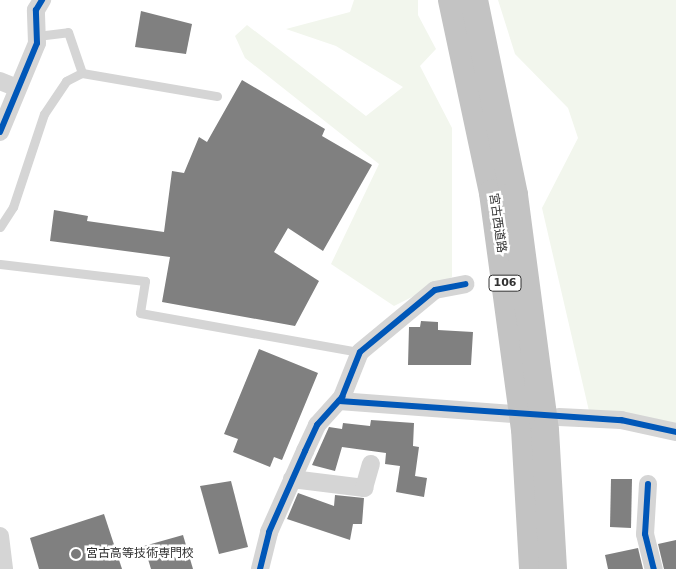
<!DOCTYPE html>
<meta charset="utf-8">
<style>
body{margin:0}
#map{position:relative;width:676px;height:569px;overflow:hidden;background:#fff;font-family:"DejaVu Sans","Noto Sans JP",sans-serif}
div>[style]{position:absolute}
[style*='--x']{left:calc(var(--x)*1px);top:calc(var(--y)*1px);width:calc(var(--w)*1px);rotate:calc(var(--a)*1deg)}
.green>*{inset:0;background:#f2f6ed}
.building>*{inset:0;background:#808080}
.service>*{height:9px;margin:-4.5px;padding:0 4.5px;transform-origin:4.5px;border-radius:4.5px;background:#d5d5d5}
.minor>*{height:18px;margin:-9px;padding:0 9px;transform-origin:9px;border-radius:9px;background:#d5d5d5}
.motorway>*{height:28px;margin:-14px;padding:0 14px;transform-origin:14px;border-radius:14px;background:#c3c3c3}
.cycleway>*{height:6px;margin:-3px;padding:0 3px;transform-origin:3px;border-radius:3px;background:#0057b8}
.dots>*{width:14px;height:14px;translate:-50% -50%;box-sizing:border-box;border:2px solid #fff;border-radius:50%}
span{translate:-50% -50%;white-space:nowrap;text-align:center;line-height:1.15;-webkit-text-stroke:5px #fff;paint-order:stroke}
.shield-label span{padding:1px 4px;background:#fff;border:1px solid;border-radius:4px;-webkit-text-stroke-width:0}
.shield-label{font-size:11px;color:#313131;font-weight:700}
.street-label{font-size:12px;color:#313131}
.poi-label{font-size:12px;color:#313131}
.left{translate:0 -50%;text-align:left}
</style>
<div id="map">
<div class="green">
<i style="clip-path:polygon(354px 0,418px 0,418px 15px,436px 49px,420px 66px,452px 128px,452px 277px,394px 306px,331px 264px,379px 164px,245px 58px,235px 36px,247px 25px,366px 116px,403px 87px,336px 46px,286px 29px,350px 12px)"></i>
<i style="clip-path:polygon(498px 0,676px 0,676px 431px,589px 411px,542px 208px,578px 138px,568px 108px,515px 54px)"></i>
</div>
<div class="building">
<i style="clip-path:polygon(141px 11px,192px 24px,186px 54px,135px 47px)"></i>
<i style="clip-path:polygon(242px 80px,325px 129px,322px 136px,372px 165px,323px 251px,288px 228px,274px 252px,319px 281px,295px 326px,162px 302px,170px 257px,50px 241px,54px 210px,88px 216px,87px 221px,164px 232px,172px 171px,184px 173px,199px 137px,207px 142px)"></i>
<i style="clip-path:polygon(421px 321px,438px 322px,438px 330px,473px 332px,471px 365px,408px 365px,409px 327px,420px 327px)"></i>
<i style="clip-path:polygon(259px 349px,318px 373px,282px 460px,274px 457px,270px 467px,233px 452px,238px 439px,224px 434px)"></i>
<i style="clip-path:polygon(371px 420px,414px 423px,413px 446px,419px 447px,415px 476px,427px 478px,424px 497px,396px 492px,400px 466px,385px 464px,386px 453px,342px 447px,335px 471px,312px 465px,329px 427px,342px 429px,343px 423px,370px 426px)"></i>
<i style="clip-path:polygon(611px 479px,632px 479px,631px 528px,610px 527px)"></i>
<i style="clip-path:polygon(231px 481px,248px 547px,219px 554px,200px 486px)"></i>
<i style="clip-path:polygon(298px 493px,334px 506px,335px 495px,364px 498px,362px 524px,353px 524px,350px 540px,287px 519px)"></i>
<i style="clip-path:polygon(104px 514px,122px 569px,39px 569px,30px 538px)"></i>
<i style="clip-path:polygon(183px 535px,193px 569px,151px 569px,144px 546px)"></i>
<i style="clip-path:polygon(676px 540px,676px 569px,664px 569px,658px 544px)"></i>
<i style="clip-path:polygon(638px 548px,643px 569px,608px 569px,605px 555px)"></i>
</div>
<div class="service">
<i style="--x:37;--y:36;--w:31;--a:-7"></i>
<i style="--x:68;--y:32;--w:43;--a:71.1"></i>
<i style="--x:0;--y:227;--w:24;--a:-57"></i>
<i style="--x:13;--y:207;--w:98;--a:-71.6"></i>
<i style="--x:44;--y:114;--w:40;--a:-56"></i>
<i style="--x:66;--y:81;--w:18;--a:-27"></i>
<i style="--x:82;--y:73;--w:137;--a:9.7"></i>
<i style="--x:0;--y:264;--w:146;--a:6.7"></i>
<i style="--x:145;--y:281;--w:32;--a:99"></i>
<i style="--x:140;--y:313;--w:223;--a:10.1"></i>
</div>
<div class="minor">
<i style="--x:0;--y:81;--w:16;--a:22"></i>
<i style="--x:0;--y:132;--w:96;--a:-67.4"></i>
<i style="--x:37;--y:43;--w:33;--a:-92"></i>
<i style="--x:36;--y:10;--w:12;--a:-59"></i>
<i style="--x:339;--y:401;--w:171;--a:4.3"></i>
<i style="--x:559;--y:417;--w:62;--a:2.8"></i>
<i style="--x:621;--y:420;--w:56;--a:12.3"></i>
<i style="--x:292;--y:479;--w:73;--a:7.1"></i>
<i style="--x:364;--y:488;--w:25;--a:-74"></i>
<i style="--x:648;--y:484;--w:50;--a:93.4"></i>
<i style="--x:645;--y:534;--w:36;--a:76"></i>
<i style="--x:0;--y:536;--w:33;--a:83"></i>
<i style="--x:260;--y:569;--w:38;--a:-76"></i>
<i style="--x:269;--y:532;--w:89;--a:-66"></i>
<i style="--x:305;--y:451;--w:29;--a:-65"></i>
<i style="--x:317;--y:425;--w:38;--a:-48"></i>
<i style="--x:342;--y:397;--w:48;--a:-68.2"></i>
<i style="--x:360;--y:352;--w:97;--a:-39.6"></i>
<i style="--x:435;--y:290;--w:31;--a:-11"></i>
</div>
<div class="motorway">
<i style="--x:452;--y:0;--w:197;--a:78"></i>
<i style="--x:493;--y:193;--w:238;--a:82.3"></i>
<i style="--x:525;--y:429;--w:140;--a:86.7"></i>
<i style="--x:474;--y:0;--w:199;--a:78.4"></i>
<i style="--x:514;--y:195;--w:237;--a:82.5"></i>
<i style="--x:545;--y:430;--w:139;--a:86.7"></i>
</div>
<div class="cycleway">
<i style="--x:0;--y:132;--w:96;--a:-67.4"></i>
<i style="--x:37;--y:43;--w:33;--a:-92"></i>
<i style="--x:36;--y:10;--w:12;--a:-59"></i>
<i style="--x:339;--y:401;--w:283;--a:3.9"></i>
<i style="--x:621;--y:420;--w:56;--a:12.3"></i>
<i style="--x:648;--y:484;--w:50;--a:93.4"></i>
<i style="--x:645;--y:534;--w:36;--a:76"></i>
<i style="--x:260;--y:569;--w:38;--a:-76"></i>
<i style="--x:269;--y:532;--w:89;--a:-66"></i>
<i style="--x:305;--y:451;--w:29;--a:-65"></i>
<i style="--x:317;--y:425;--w:38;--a:-48"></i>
<i style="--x:342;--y:397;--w:48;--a:-68.2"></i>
<i style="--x:360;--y:352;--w:97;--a:-39.6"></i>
<i style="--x:435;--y:290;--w:31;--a:-11"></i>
</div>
<div class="dots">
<i style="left:76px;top:554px;background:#797979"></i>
</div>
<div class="shield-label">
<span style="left:505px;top:283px">106</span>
</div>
<div class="street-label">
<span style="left:497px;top:223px;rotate:82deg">宮古西道路</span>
</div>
<div class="poi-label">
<span class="left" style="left:86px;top:554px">宮古高等技術専門校</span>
</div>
</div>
